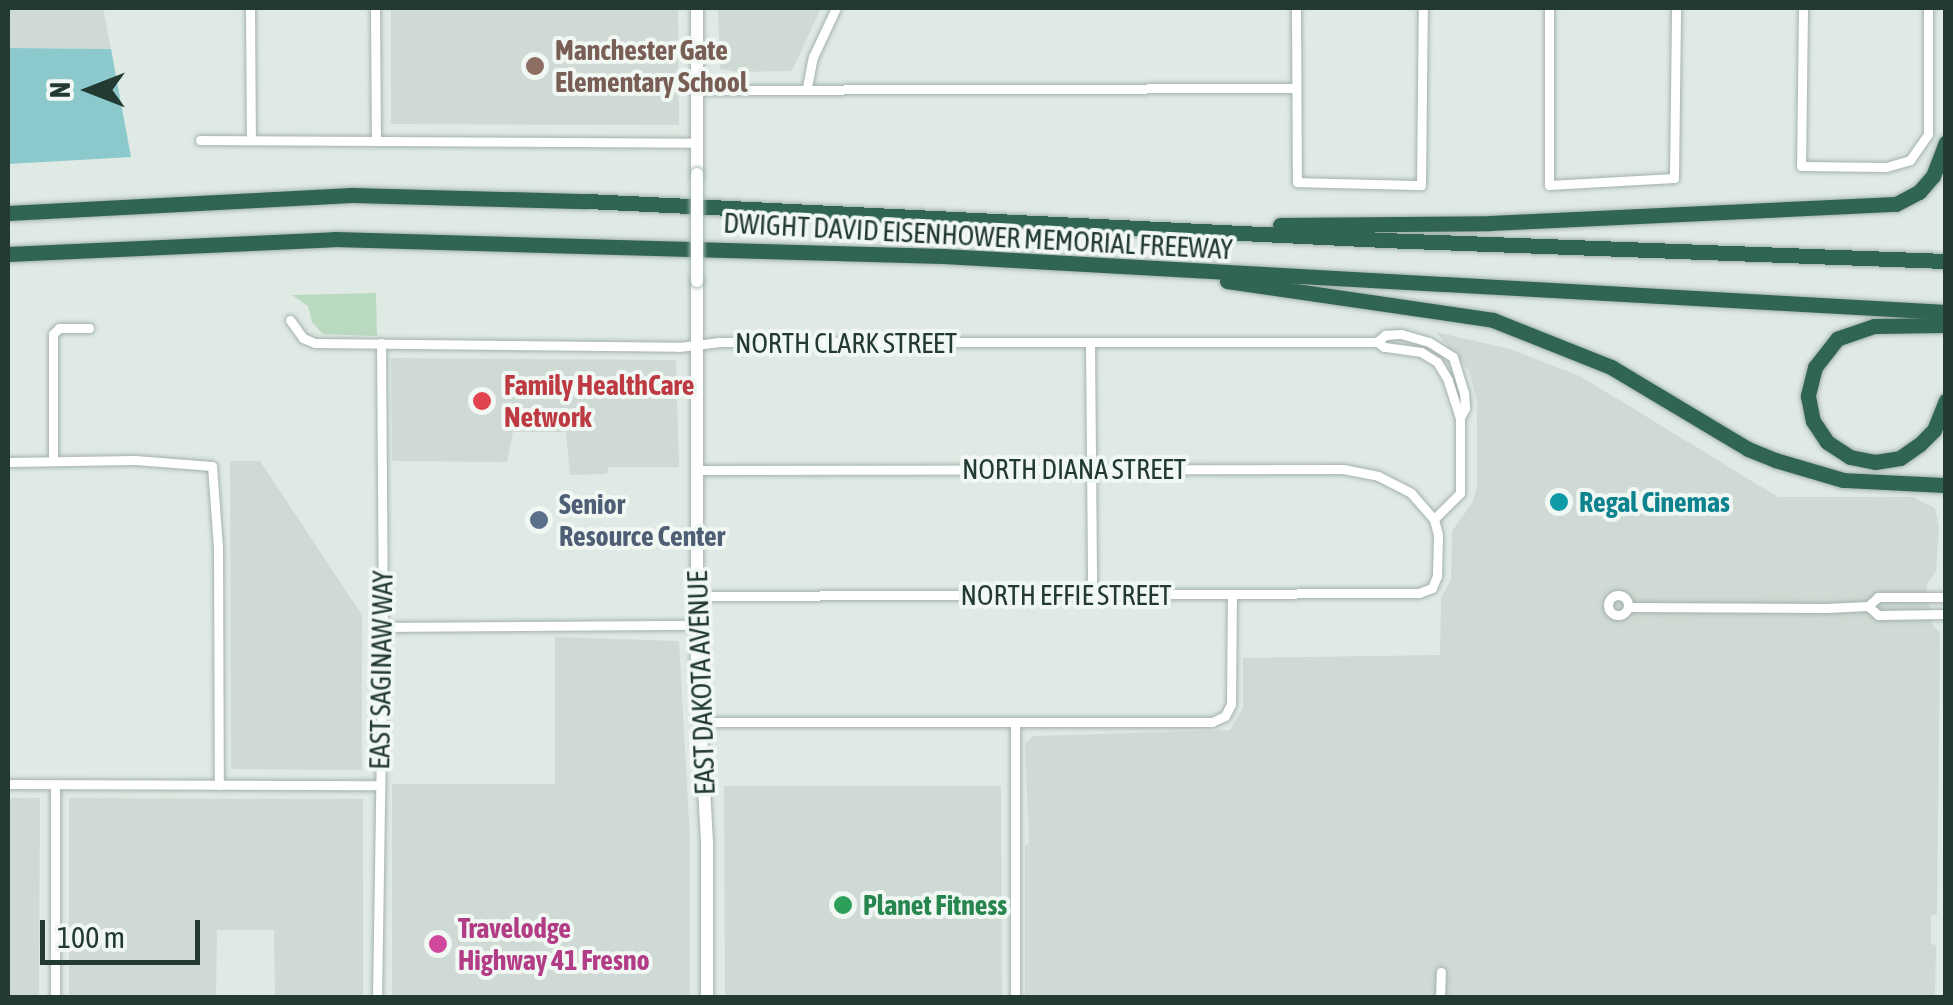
<!DOCTYPE html>
<style>
body{margin:0}
#map{position:relative;width:1953px;height:1005px;overflow:hidden;background:#e0eae5;font-family:"Asap Condensed",sans-serif}
div>[style]{position:absolute}
[style*='--x']{left:calc(var(--x)*1px);top:calc(var(--y)*1px);width:calc(var(--w)*1px);rotate:calc(var(--a)*1deg)}
.built>*{inset:0;background:#cfdad4}
.green>*{inset:0;background:#badac0}
.water>*{inset:0;background:#8bc9cc}
.roads{filter:drop-shadow(0 0 2px #a3b2ab) drop-shadow(0 0 2px #a3b2ab)}
.street>*{height:9px;margin:-4.5px;padding:0 4.5px;transform-origin:4.5px;border-radius:4.5px;background:#fff}
.street>.ring{margin:-4.5px;padding:0;box-sizing:content-box;background:none;border:9px solid #fff;border-radius:50%}
.secondary>*{height:12px;margin:-6px;padding:0 6px;transform-origin:6px;border-radius:6px;background:#fff}
.highway>*{height:15px;margin:-7.5px;padding:0 7.5px;transform-origin:7.5px;border-radius:7.5px;background:#306454}
.bridges{filter:drop-shadow(0 0 2px #a2b8ae) drop-shadow(0 0 2px #a2b8ae)}
.secondary-bridge>*{height:12px;margin:-6px;padding:0 6px;transform-origin:6px;border-radius:6px;background:#fff}
.dots>*{width:28px;height:28px;translate:-50% -50%;box-sizing:border-box;border:5px solid #f1f7f3;border-radius:50%}
span{translate:-50% -50%;white-space:nowrap;text-align:center;line-height:1.15;-webkit-text-stroke:8px #f1f7f3;paint-order:stroke}
.education-label{font-size:28px;color:#785e54;font-weight:700}
.left{translate:0 -50%;text-align:left}
.street-label{font-size:28px;color:#223a31}
.health-label{font-size:28px;color:#be3a42;font-weight:700}
.culture-label{font-size:28px;color:#0d838f;font-weight:700}
.service-label{font-size:28px;color:#4e5e75;font-weight:700}
.leisure-label{font-size:28px;color:#27864d;font-weight:700}
.hotel-label{font-size:28px;color:#b23c85;font-weight:700}
.frame{position:absolute;inset:0;border:10px solid #223a31;pointer-events:none}
.north{position:absolute;left:40px;top:40px;width:100px;height:100px;-webkit-text-stroke:8px #f1f7f3;paint-order:stroke;rotate:270deg;font-size:28px;font-weight:700;line-height:40px;text-align:center;color:#223a31}
.north::after{content:'';display:block;margin:auto;width:35px;height:45px;background:#223a31;clip-path:polygon(50% 0,100% 100%,50% 72%,0 100%)}
.scale{position:absolute;left:40px;top:920px;width:160px;height:45px;box-sizing:border-box;border:5px solid #223a31;border-top:0;padding-left:12px;font-size:30px;line-height:35px;white-space:nowrap;color:#223a31;-webkit-text-stroke:8px #f1f7f3;paint-order:stroke}
</style>
<div id="map">
<div class="built">
<i style="clip-path:polygon(8px 8px,103px 8px,111px 49px,8px 48px)"></i>
<i style="clip-path:polygon(391px 8px,678px 8px,679px 125px,391px 124px)"></i>
<i style="clip-path:polygon(718px 8px,821px 8px,792px 71px,738px 72px,720px 69px)"></i>
<i style="clip-path:polygon(1436px 332px,1510px 349px,1580px 376px,1778px 497px,1912px 497px,1935px 508px,1939px 528px,1936px 571px,1926px 586px,1932px 624px,1940px 633px,1937px 914px,1931px 915px,1931px 944px,1936px 945px,1935px 997px,1025px 997px,1025px 847px,1029px 843px,1025px 744px,1033px 736px,1230px 730px,1243px 708px,1243px 658px,1440px 655px,1441px 598px,1451px 579px,1452px 531px,1472px 503px,1477px 487px,1477px 402px,1469px 371px)"></i>
<i style="clip-path:polygon(391px 358px,676px 360px,679px 467px,608px 467px,607px 474px,570px 475px,566px 432px,513px 432px,507px 462px,392px 461px)"></i>
<i style="clip-path:polygon(230px 461px,260px 461px,362px 615px,362px 770px,231px 769px)"></i>
<i style="clip-path:polygon(555px 637px,679px 641px,690px 839px,690px 997px,392px 997px,392px 784px,555px 784px)"></i>
<i style="clip-path:polygon(724px 786px,1001px 786px,1002px 997px,725px 997px)"></i>
<i style="clip-path:polygon(8px 798px,40px 798px,39px 997px,8px 997px)"></i>
<i style="clip-path:polygon(69px 798px,363px 799px,363px 997px,275px 997px,274px 930px,217px 930px,216px 997px,69px 997px)"></i>
</div>
<div class="green">
<i style="clip-path:polygon(376px 293px,377px 336px,323px 334px,312px 322px,308px 306px,292px 295px)"></i>
</div>
<div class="water">
<i style="clip-path:polygon(8px 48px,111px 49px,131px 157px,8px 164px)"></i>
</div>
<div class="roads">
<div class="street">
<i style="--x:250;--y:8;--w:132;--a:89.6"></i>
<i style="--x:375;--y:8;--w:130;--a:89.6"></i>
<i style="--x:1296;--y:8;--w:174;--a:89.7"></i>
<i style="--x:1297;--y:182;--w:124;--a:1.4"></i>
<i style="--x:1421;--y:185;--w:177;--a:-89.4"></i>
<i style="--x:1549;--y:8;--w:177;--a:90"></i>
<i style="--x:1549;--y:185;--w:125;--a:-3.2"></i>
<i style="--x:1674;--y:178;--w:170;--a:-89.3"></i>
<i style="--x:1803;--y:8;--w:158;--a:90.7"></i>
<i style="--x:1801;--y:166;--w:85;--a:0.7"></i>
<i style="--x:1886;--y:167;--w:25;--a:-16"></i>
<i style="--x:1910;--y:160;--w:32;--a:-55"></i>
<i style="--x:1928;--y:134;--w:126;--a:-90"></i>
<i style="--x:807;--y:87;--w:31;--a:-79"></i>
<i style="--x:813;--y:57;--w:54;--a:-64.9"></i>
<i style="--x:697;--y:90;--w:599;--a:-0.19"></i>
<i style="--x:200;--y:140;--w:497;--a:0.3"></i>
<i style="--x:290;--y:320;--w:22;--a:54"></i>
<i style="--x:303;--y:338;--w:13;--a:23"></i>
<i style="--x:315;--y:343;--w:364;--a:0.6"></i>
<i style="--x:679;--y:347;--w:39;--a:-7"></i>
<i style="--x:718;--y:342;--w:659;--a:0"></i>
<i style="--x:1401;--y:334;--w:29;--a:16"></i>
<i style="--x:1429;--y:342;--w:28;--a:32"></i>
<i style="--x:1453;--y:357;--w:37;--a:73"></i>
<i style="--x:1464;--y:392;--w:16;--a:86"></i>
<i style="--x:1465;--y:408;--w:11;--a:117"></i>
<i style="--x:1460;--y:418;--w:40;--a:-108"></i>
<i style="--x:1448;--y:380;--w:21;--a:-121"></i>
<i style="--x:1437;--y:362;--w:19;--a:-148"></i>
<i style="--x:1421;--y:352;--w:37;--a:-172"></i>
<i style="--x:1384;--y:347;--w:9;--a:-144"></i>
<i style="--x:1377;--y:342;--w:11;--a:-41"></i>
<i style="--x:1385;--y:335;--w:16;--a:-4"></i>
<i style="--x:1090;--y:343;--w:252;--a:89.5"></i>
<i style="--x:53;--y:461;--w:127;--a:-90"></i>
<i style="--x:53;--y:334;--w:8;--a:-45"></i>
<i style="--x:59;--y:328;--w:30;--a:0"></i>
<i style="--x:8;--y:462;--w:127;--a:-0.9"></i>
<i style="--x:135;--y:460;--w:77;--a:4.5"></i>
<i style="--x:212;--y:466;--w:81;--a:85.8"></i>
<i style="--x:218;--y:547;--w:238;--a:89.8"></i>
<i style="--x:697;--y:470;--w:646;--a:-0.09"></i>
<i style="--x:1343;--y:469;--w:36;--a:11"></i>
<i style="--x:1378;--y:476;--w:37;--a:27"></i>
<i style="--x:1411;--y:493;--w:35;--a:49"></i>
<i style="--x:1434;--y:519;--w:16;--a:76"></i>
<i style="--x:1438;--y:535;--w:41;--a:91.4"></i>
<i style="--x:1437;--y:576;--w:13;--a:113"></i>
<i style="--x:1432;--y:588;--w:14;--a:159"></i>
<i style="--x:1419;--y:593;--w:721;--a:179.76"></i>
<i style="--x:1434;--y:519;--w:37;--a:-45"></i>
<i style="--x:1460;--y:493;--w:75;--a:-90"></i>
<i class="ring" style="left:1608px;top:595px;width:11px;height:11px"></i>
<i style="--x:1868;--y:606;--w:13;--a:42"></i>
<i style="--x:1878;--y:615;--w:68;--a:-0.8"></i>
<i style="--x:1628;--y:607;--w:199;--a:0.3"></i>
<i style="--x:1827;--y:608;--w:41;--a:-2.8"></i>
<i style="--x:1868;--y:606;--w:13;--a:-42"></i>
<i style="--x:1878;--y:597;--w:68;--a:0"></i>
<i style="--x:383;--y:627;--w:315;--a:-0.4"></i>
<i style="--x:700;--y:722;--w:512;--a:0"></i>
<i style="--x:1212;--y:722;--w:14;--a:-25"></i>
<i style="--x:1225;--y:716;--w:13;--a:-63"></i>
<i style="--x:1231;--y:704;--w:110;--a:-89.5"></i>
<i style="--x:8;--y:784;--w:371;--a:0.2"></i>
<i style="--x:55;--y:998;--w:214;--a:-90"></i>
<i style="--x:377;--y:998;--w:371;--a:-89.1"></i>
<i style="--x:383;--y:627;--w:284;--a:-90.4"></i>
<i style="--x:1015;--y:998;--w:276;--a:-90"></i>
<i style="--x:1440;--y:998;--w:26;--a:-88"></i>
</div>
<div class="secondary">
<i style="--x:697;--y:174;--w:166;--a:-90"></i>
<i style="--x:697;--y:281;--w:382;--a:90"></i>
<i style="--x:697;--y:663;--w:181;--a:86.8"></i>
<i style="--x:707;--y:844;--w:154;--a:90"></i>
</div>
<div class="highway">
<i style="--x:8;--y:213;--w:344;--a:-3"></i>
<i style="--x:352;--y:195;--w:235;--a:1.5"></i>
<i style="--x:587;--y:201;--w:797;--a:2.8"></i>
<i style="--x:1383;--y:240;--w:563;--a:2.14"></i>
<i style="--x:1280;--y:225;--w:210;--a:-0.5"></i>
<i style="--x:1490;--y:223;--w:406;--a:-2.7"></i>
<i style="--x:1896;--y:204;--w:26;--a:-28"></i>
<i style="--x:1919;--y:192;--w:21;--a:-49"></i>
<i style="--x:1933;--y:176;--w:36;--a:-69"></i>
<i style="--x:8;--y:254;--w:326;--a:-2.6"></i>
<i style="--x:334;--y:239;--w:609;--a:1.6"></i>
<i style="--x:943;--y:256;--w:1005;--a:3.2"></i>
<i style="--x:1227;--y:281;--w:269;--a:8.3"></i>
<i style="--x:1493;--y:320;--w:127;--a:21.7"></i>
<i style="--x:1611;--y:367;--w:160;--a:30.9"></i>
<i style="--x:1748;--y:449;--w:29;--a:22"></i>
<i style="--x:1775;--y:460;--w:71;--a:16.4"></i>
<i style="--x:1843;--y:480;--w:103;--a:2.8"></i>
<i style="--x:1946;--y:325;--w:72;--a:179.2"></i>
<i style="--x:1874;--y:326;--w:39;--a:161"></i>
<i style="--x:1837;--y:339;--w:36;--a:128"></i>
<i style="--x:1815;--y:367;--w:30;--a:104"></i>
<i style="--x:1808;--y:396;--w:25;--a:79"></i>
<i style="--x:1813;--y:421;--w:25;--a:56"></i>
<i style="--x:1827;--y:442;--w:27;--a:33"></i>
<i style="--x:1850;--y:457;--w:25;--a:11"></i>
<i style="--x:1875;--y:462;--w:25;--a:-9"></i>
<i style="--x:1900;--y:458;--w:24;--a:-35"></i>
<i style="--x:1920;--y:444;--w:20;--a:-45"></i>
<i style="--x:1934;--y:430;--w:32;--a:-68"></i>
</div>
</div>
<div class="bridges">
<div class="secondary-bridge">
<i style="--x:697;--y:281;--w:107;--a:-90"></i>
</div>
</div>
<div class="dots">
<i style="left:535px;top:66px;background:#8d6e63"></i>
<i style="left:482px;top:401px;background:#e0444e"></i>
<i style="left:1559px;top:502px;background:#0f9aa8"></i>
<i style="left:539px;top:520px;background:#5c6f8a"></i>
<i style="left:843px;top:905px;background:#2e9e5b"></i>
<i style="left:438px;top:944px;background:#d1479c"></i>
</div>
<div class="education-label">
<span class="left" style="left:555px;top:66px">Manchester Gate<br>Elementary School</span>
</div>
<div class="street-label">
<span style="left:978px;top:236px;rotate:3deg">DWIGHT DAVID EISENHOWER MEMORIAL FREEWAY</span>
<span style="left:846px;top:343px">NORTH CLARK STREET</span>
<span style="left:1074px;top:469px">NORTH DIANA STREET</span>
<span style="left:1066px;top:595px">NORTH EFFIE STREET</span>
<span style="left:381px;top:670px;rotate:-89deg">EAST SAGINAW WAY</span>
<span style="left:701px;top:683px;rotate:-92deg">EAST DAKOTA AVENUE</span>
</div>
<div class="health-label">
<span class="left" style="left:504px;top:401px">Family HealthCare<br>Network</span>
</div>
<div class="culture-label">
<span class="left" style="left:1579px;top:502px">Regal Cinemas</span>
</div>
<div class="service-label">
<span class="left" style="left:559px;top:520px">Senior<br>Resource Center</span>
</div>
<div class="leisure-label">
<span class="left" style="left:863px;top:905px">Planet Fitness</span>
</div>
<div class="hotel-label">
<span class="left" style="left:458px;top:944px">Travelodge<br>Highway 41 Fresno</span>
</div>
<div class="frame"></div>
<div class="north">N</div>
<div class="scale">100 m</div>
</div>
